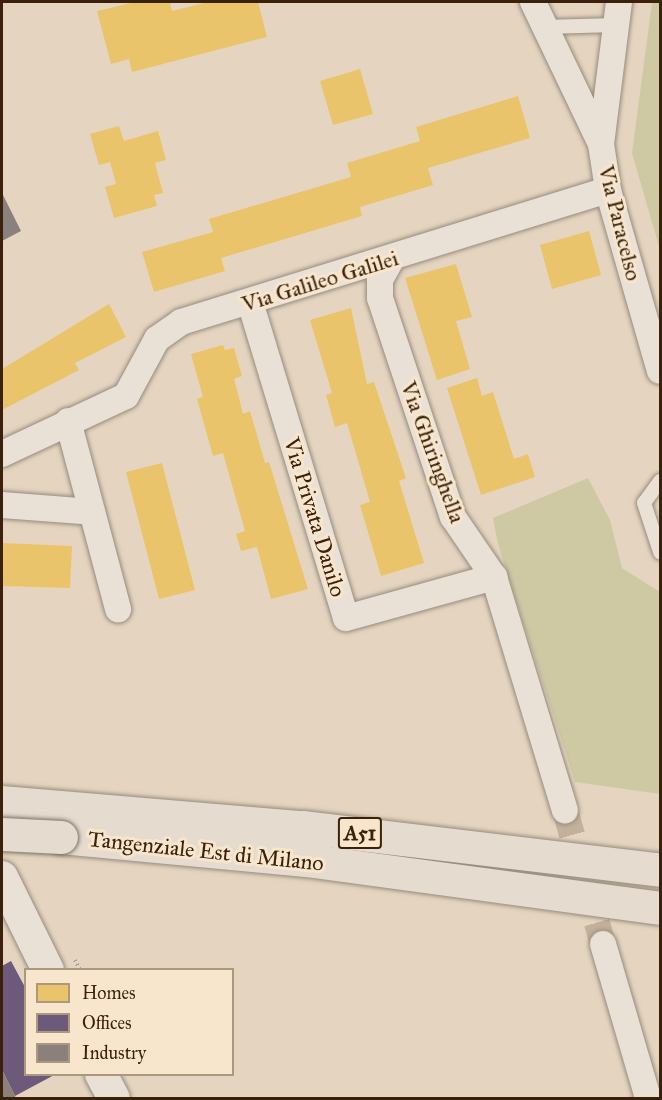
<!DOCTYPE html>
<style>
body{margin:0}
#map{position:relative;width:662px;height:1100px;overflow:hidden;background:#e5d5c0;font-family:"IM FELL Great Primer",serif}
div>[style]{position:absolute}
[style*='--x']{left:calc(var(--x)*1px);top:calc(var(--y)*1px);width:calc(var(--w)*1px);rotate:calc(var(--a)*1deg)}
.green>*{inset:0;background:#cec9a3}
.homes>*{inset:0;background:#e9c46a}
.offices>*{inset:0;background:#6d597a}
.industry>*{inset:0;background:#8a817c}
.minor-tunnel>*{height:26px;margin-top:-13px;transform-origin:0;background:repeating-linear-gradient(90deg,#c3b19c 0 26px,transparent 0 39px)}
.path>*{height:4px;margin-top:-2px;transform-origin:0;background:repeating-linear-gradient(90deg,#a89f96 0 1.5px,transparent 0 4.5px)}
.roads{filter:drop-shadow(0 0 2px #978b7d) drop-shadow(0 0 2px #978b7d)}
.service>*{height:14px;margin:-7px;padding:0 7px;transform-origin:7px;border-radius:7px;background:#e9e1d6}
.minor>*{height:26px;margin:-13px;padding:0 13px;transform-origin:13px;border-radius:13px;background:#e9e1d6}
.tertiary>*{height:32px;margin:-16px;padding:0 16px;transform-origin:16px;border-radius:16px;background:#e9e1d6}
.motorway>*{height:33px;margin:-16.5px;padding:0 16.5px;transform-origin:16.5px;border-radius:16.5px;background:#e5dccf}
.bridges{filter:drop-shadow(0 0 2px #7f7365) drop-shadow(0 0 2px #7f7365)}
.motorway-bridge>*{height:33px;margin:-16.5px;padding:0 16.5px;transform-origin:16.5px;border-radius:16.5px;background:#e5dccf}
span{translate:-50% -50%;white-space:nowrap;text-align:center;line-height:1.15;-webkit-text-stroke:6px #f8e6cc;paint-order:stroke}
.shield-label span{padding:2px 4px;background:#f8e6cc;border:2px solid;border-radius:4px;-webkit-text-stroke-width:0}
.shield-label{font-size:21px;color:#3b210c;font-weight:700}
.street-label{font-size:22px;color:#3b210c}
.frame{position:absolute;inset:0;border:3px solid #3b210c;pointer-events:none}
.legend{position:absolute;left:24px;top:968px;width:210px;height:108px;box-sizing:border-box;background:#f8e6cc;border:2px solid #ac977f;margin:0;padding:8px 10px;list-style:none;font-size:18px;color:#3b210c}
.legend li{display:flex;align-items:center;gap:12px;height:30px}
.legend b{width:30px;border:2px solid #ac977f}
</style>
<div id="map">
<div class="green">
<i style="clip-path:polygon(652px 2px,660px 2px,660px 250px,632px 153px)"></i>
<i style="clip-path:polygon(588px 478px,610px 520px,622px 568px,660px 592px,660px 794px,575px 782px,498px 544px,493px 518px)"></i>
</div>
<div class="homes">
<i style="clip-path:polygon(135px 2px,170px 2px,172px 11px,208px 2px,258px 2px,267px 37px,132px 72px,129px 59px,111px 64px,97px 11px)"></i>
<i style="clip-path:polygon(360px 69px,373px 114px,333px 125px,320px 81px)"></i>
<i style="clip-path:polygon(518px 96px,530px 138px,428px 168px,433px 185px,360px 207px,362px 216px,221px 258px,225px 271px,154px 292px,142px 252px,213px 232px,209px 219px,351px 177px,347px 163px,420px 141px,416px 127px)"></i>
<i style="clip-path:polygon(119px 126px,124px 141px,158px 131px,166px 160px,155px 163px,163px 193px,154px 195px,157px 206px,114px 218px,105px 187px,116px 184px,110px 162px,99px 165px,90px 134px)"></i>
<i style="clip-path:polygon(589px 231px,601px 275px,552px 289px,540px 245px)"></i>
<i style="clip-path:polygon(456px 264px,472px 317px,456px 321px,470px 369px,437px 380px,405px 278px)"></i>
<i style="clip-path:polygon(109px 304px,126px 337px,75px 363px,79px 370px,2px 410px,2px 369px)"></i>
<i style="clip-path:polygon(351px 308px,367px 384px,374px 382px,406px 478px,399px 481px,424px 563px,381px 576px,360px 505px,370px 502px,347px 423px,335px 427px,326px 395px,332px 393px,310px 320px)"></i>
<i style="clip-path:polygon(223px 345px,225px 350px,234px 348px,242px 376px,234px 379px,243px 414px,250px 411px,265px 463px,269px 462px,308px 589px,271px 599px,257px 547px,241px 551px,236px 534px,245px 531px,223px 453px,213px 456px,197px 399px,203px 397px,191px 354px)"></i>
<i style="clip-path:polygon(477px 378px,482px 396px,493px 392px,514px 459px,528px 454px,535px 477px,481px 495px,447px 388px)"></i>
<i style="clip-path:polygon(162px 463px,195px 590px,159px 599px,126px 472px)"></i>
<i style="clip-path:polygon(2px 543px,72px 546px,70px 588px,2px 586px)"></i>
</div>
<div class="offices">
<i style="clip-path:polygon(11px 961px,26px 989px,26px 1074px,56px 1074px,15px 1096px,2px 1070px,2px 966px)"></i>
</div>
<div class="industry">
<i style="clip-path:polygon(2px 193px,21px 231px,2px 241px)"></i>
<i style="clip-path:polygon(2px 1070px,16px 1098px,2px 1098px)"></i>
</div>
<div class="minor-tunnel">
<i style="--x:565;--y:810;--w:139;--a:74.2"></i>
</div>
<div class="path">
<i style="--x:75;--y:960;--w:11;--a:63"></i>
</div>
<div class="roads">
<div class="service">
<i style="--x:544;--y:27;--w:72;--a:-1.6"></i>
<i style="--x:660;--y:481;--w:27;--a:126"></i>
<i style="--x:644;--y:503;--w:52;--a:71.9"></i>
</div>
<div class="minor">
<i style="--x:533;--y:2;--w:157;--a:64.4"></i>
<i style="--x:619;--y:2;--w:143;--a:97.2"></i>
<i style="--x:601;--y:144;--w:47;--a:81.3"></i>
<i style="--x:608;--y:190;--w:188;--a:74"></i>
<i style="--x:391;--y:260;--w:23;--a:119"></i>
<i style="--x:380;--y:280;--w:18;--a:90"></i>
<i style="--x:380;--y:298;--w:231;--a:71.6"></i>
<i style="--x:453;--y:517;--w:73;--a:55.7"></i>
<i style="--x:494;--y:577;--w:244;--a:73.1"></i>
<i style="--x:250;--y:302;--w:330;--a:73.1"></i>
<i style="--x:346;--y:618;--w:154;--a:-15.5"></i>
<i style="--x:68;--y:421;--w:195;--a:75.1"></i>
<i style="--x:2;--y:454;--w:137;--a:-25.1"></i>
<i style="--x:126;--y:396;--w:65;--a:-61.5"></i>
<i style="--x:157;--y:339;--w:29;--a:-35"></i>
<i style="--x:181;--y:322;--w:447;--a:-17.2"></i>
<i style="--x:2;--y:505;--w:90;--a:4.4"></i>
<i style="--x:603;--y:944;--w:160;--a:73.7"></i>
</div>
<div class="tertiary">
<i style="--x:2;--y:877;--w:104;--a:63.7"></i>
<i style="--x:101;--y:1074;--w:27;--a:62"></i>
</div>
<div class="motorway">
<i style="--x:2;--y:802;--w:301;--a:4.8"></i>
<i style="--x:302;--y:827;--w:361;--a:6.8"></i>
<i style="--x:61;--y:837;--w:246;--a:5.4"></i>
<i style="--x:306;--y:860;--w:357;--a:7.7"></i>
</div>
</div>
<div class="bridges">
<div class="motorway-bridge">
<i style="--x:2;--y:834;--w:59;--a:2.9"></i>
</div>
</div>
<div class="shield-label">
<span style="left:360px;top:833px">A51</span>
</div>
<div class="street-label">
<span style="left:620px;top:223px;rotate:76deg">Via Paracelso</span>
<span style="left:320px;top:281px;rotate:-17deg">Via Galileo Galilei</span>
<span style="left:433px;top:452px;rotate:70deg">Via Ghiringhella</span>
<span style="left:315px;top:517px;rotate:73deg">Via Privata Danilo</span>
<span style="left:206px;top:851px;rotate:6deg">Tangenziale Est di Milano</span>
</div>
<div class="frame"></div>
<ul class="legend">
<li><b style="height:16px;background:#e9c46a"></b>Homes</li>
<li><b style="height:16px;background:#6d597a"></b>Offices</li>
<li><b style="height:16px;background:#8a817c"></b>Industry</li>
</ul>
</div>
